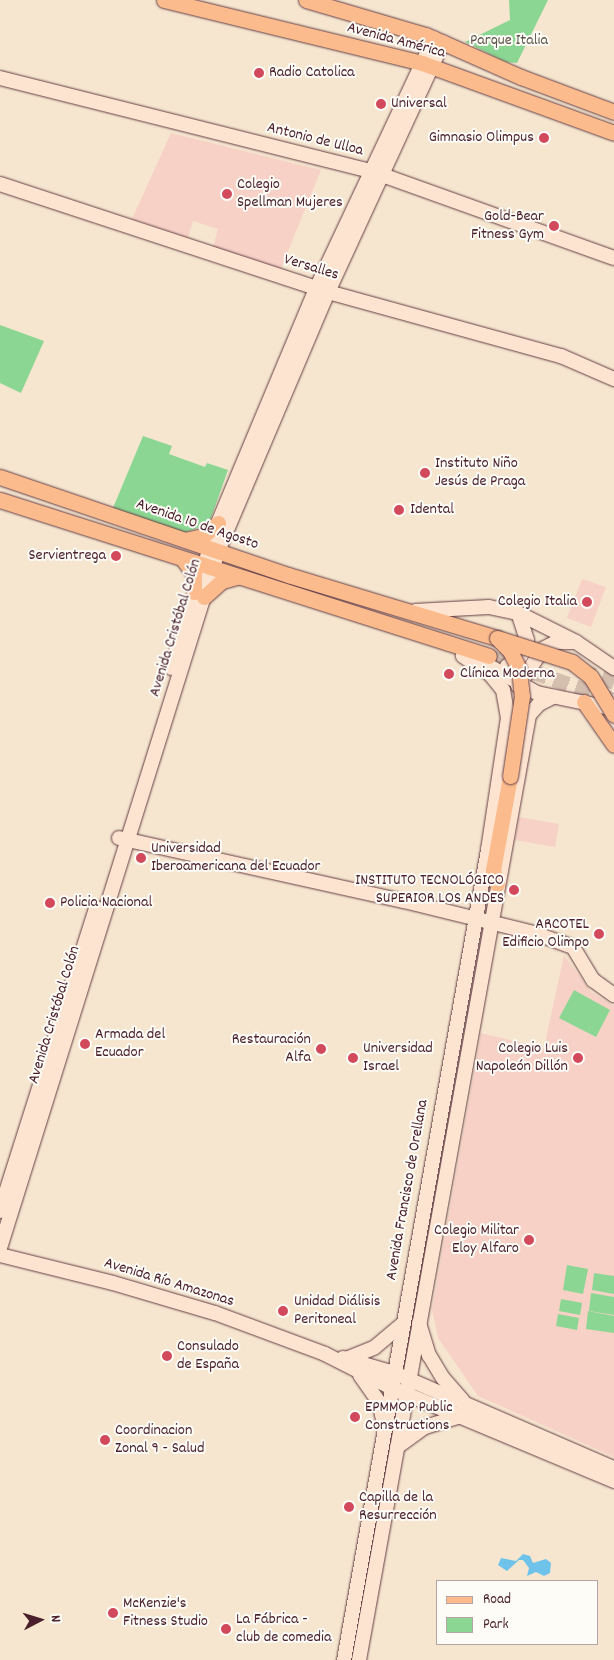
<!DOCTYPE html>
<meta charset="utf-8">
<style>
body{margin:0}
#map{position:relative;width:614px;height:1660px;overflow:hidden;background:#f6e6cf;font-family:Dekko,sans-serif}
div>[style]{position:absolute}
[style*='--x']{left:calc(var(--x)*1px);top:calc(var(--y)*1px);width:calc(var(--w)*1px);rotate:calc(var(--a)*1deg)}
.built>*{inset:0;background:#f7d1c6}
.green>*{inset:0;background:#8bd693}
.water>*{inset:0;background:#6fc3eb}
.primary-tunnel>*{height:15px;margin-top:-7.5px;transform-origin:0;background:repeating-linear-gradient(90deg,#d4beae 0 15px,transparent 0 23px)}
.roads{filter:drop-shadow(0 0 1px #643d44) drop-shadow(0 0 1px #643d44)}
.secondary>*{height:14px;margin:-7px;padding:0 7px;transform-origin:7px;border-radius:7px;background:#fde4d1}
.primary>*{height:15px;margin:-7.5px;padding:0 7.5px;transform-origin:7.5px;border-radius:7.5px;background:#fbbb8d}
.bridges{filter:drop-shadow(0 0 1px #643d44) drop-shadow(0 0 1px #643d44)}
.primary-bridge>*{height:15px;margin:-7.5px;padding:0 7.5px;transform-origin:7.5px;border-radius:7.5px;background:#fbbb8d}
.dots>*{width:14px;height:14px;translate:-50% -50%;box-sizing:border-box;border:2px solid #fdfcf7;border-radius:50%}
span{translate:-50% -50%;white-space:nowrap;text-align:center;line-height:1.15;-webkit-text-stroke:4px #fdfcf7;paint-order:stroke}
.street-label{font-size:16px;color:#4a1f2b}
.park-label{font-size:16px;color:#5e564a}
.poi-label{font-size:16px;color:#4a1f2b}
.left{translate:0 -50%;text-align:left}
.right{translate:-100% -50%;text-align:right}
.legend{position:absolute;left:436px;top:1580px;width:162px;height:65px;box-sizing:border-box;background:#fdfcf7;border:1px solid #b5a4a5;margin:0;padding:6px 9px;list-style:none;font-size:15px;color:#4a1f2b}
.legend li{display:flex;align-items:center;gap:10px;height:25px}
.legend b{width:25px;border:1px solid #b5a4a5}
.north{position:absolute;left:15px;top:1595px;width:50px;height:50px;-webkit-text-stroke:4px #fdfcf7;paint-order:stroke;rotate:85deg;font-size:14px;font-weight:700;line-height:20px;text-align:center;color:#4a1f2b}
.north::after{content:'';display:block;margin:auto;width:18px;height:22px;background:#4a1f2b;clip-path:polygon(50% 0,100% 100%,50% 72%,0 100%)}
</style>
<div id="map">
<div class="built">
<i style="clip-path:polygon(171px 133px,321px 170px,280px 271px,212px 251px,218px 229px,193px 221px,188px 238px,132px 219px)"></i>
<i style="clip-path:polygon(582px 579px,606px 587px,591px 627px,567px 618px)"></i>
<i style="clip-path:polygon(519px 817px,559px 824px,555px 847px,515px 840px)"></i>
<i style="clip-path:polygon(564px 955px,591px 992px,614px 1006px,614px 1457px,478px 1396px,438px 1338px,432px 1309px,481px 1033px,544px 1048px)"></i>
</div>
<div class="green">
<i style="clip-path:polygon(509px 0,548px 0,517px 63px,506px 62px,465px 42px,510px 20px)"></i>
<i style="clip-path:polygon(0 325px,44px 341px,21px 393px,0 383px)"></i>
<i style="clip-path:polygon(143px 436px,172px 446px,169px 454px,205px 467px,207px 463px,228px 470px,211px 518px,204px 526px,183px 533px,113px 508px)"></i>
<i style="clip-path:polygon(574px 990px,610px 1010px,596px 1037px,559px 1018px)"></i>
<i style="clip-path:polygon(567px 1265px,588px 1269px,583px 1294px,563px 1290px)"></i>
<i style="clip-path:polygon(594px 1273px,614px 1276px,614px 1294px,592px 1290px)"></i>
<i style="clip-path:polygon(591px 1293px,614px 1297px,614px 1315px,589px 1311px)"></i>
<i style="clip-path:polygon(561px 1299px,582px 1303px,580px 1315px,559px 1311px)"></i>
<i style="clip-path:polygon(588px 1311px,614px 1316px,614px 1333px,586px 1329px)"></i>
<i style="clip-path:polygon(558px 1314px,579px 1318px,577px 1330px,556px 1326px)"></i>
</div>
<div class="water">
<i style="clip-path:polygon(523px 1554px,530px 1556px,533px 1563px,546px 1559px,551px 1563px,550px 1573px,544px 1576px,536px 1572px,527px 1576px,529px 1568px,523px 1560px,519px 1560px,507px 1571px,498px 1565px,501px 1558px,516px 1561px)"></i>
</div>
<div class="primary-tunnel">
<i style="--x:489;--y:656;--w:133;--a:19.4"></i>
<i style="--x:580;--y:670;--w:36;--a:19"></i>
<i style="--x:591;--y:698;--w:24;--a:57"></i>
</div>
<div class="roads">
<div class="secondary">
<i style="--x:0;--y:78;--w:382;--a:14.1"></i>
<i style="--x:371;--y:171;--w:258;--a:19.7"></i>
<i style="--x:0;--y:184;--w:345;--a:18.2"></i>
<i style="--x:328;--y:292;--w:242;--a:15.4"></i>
<i style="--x:561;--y:356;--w:58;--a:23.5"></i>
<i style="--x:415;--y:611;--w:74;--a:-3.1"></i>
<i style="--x:489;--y:607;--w:30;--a:12"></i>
<i style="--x:518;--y:613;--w:65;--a:26.6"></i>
<i style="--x:576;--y:642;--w:46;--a:34.4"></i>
<i style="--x:484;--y:663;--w:61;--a:29.5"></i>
<i style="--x:537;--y:693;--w:79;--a:11.7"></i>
<i style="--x:507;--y:666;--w:11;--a:-27"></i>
<i style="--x:517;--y:661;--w:14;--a:-54"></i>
<i style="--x:525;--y:650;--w:10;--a:-79"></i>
<i style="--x:527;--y:640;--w:28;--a:-108"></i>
<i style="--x:171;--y:668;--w:152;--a:-72"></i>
<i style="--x:218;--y:523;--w:254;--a:-67.3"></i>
<i style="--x:316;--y:289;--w:277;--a:-64.8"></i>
<i style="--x:518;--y:686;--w:45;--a:-56"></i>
<i style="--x:543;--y:649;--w:15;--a:-28"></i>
<i style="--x:556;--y:642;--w:19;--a:0"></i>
<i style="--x:119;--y:838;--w:292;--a:12.5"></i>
<i style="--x:404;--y:901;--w:134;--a:13.8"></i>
<i style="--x:534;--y:933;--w:41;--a:19.7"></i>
<i style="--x:573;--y:947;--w:39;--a:59"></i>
<i style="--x:593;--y:980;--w:26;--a:36"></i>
<i style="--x:0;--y:1211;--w:318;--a:-72.4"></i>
<i style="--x:0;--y:1248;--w:730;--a:-72.63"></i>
<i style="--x:218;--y:551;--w:281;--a:-67"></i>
<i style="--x:328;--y:292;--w:275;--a:-65.3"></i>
<i style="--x:0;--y:1255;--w:116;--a:13.9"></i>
<i style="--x:113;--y:1283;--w:106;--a:16.4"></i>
<i style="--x:215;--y:1313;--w:117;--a:20.4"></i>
<i style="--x:325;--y:1354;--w:75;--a:26.9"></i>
<i style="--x:392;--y:1388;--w:241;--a:22.7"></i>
<i style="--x:419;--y:1323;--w:34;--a:73"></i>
<i style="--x:429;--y:1355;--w:27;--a:59"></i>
<i style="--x:443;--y:1378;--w:30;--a:49"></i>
<i style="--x:343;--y:1358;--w:53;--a:16.4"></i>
<i style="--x:394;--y:1373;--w:240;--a:23.4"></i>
<i style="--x:346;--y:1359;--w:31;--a:-22"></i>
<i style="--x:375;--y:1347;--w:35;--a:-40"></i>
<i style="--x:360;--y:1375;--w:33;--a:55"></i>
<i style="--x:379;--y:1402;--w:17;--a:77"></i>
<i style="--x:397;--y:1447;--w:34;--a:-36"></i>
<i style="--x:425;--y:1427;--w:38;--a:-17"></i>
<i style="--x:344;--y:1660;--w:823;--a:-79.92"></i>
<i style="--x:488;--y:850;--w:134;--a:-81.4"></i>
<i style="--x:508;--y:718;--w:28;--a:-100"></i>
<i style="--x:503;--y:690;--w:19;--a:-129"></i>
<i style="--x:491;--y:675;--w:34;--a:-146"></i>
<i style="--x:359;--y:1660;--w:960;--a:-79.8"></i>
<i style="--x:529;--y:715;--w:15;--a:-48"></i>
<i style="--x:539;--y:704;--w:16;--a:-27"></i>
</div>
<div class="primary">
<i style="--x:164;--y:0;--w:266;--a:13.7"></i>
<i style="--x:422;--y:63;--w:204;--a:20"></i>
<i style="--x:306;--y:0;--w:125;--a:16.3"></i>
<i style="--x:426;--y:35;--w:104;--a:23.9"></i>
<i style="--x:521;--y:77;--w:99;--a:20.6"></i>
<i style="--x:0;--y:477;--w:304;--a:18.8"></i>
<i style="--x:288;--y:575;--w:218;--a:16.8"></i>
<i style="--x:0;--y:500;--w:513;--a:17.69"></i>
<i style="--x:185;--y:540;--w:18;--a:-13"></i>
<i style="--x:203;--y:536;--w:20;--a:-41"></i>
<i style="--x:184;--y:561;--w:16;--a:52"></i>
<i style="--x:194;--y:574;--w:18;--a:90"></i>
<i style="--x:204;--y:597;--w:24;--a:-42"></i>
<i style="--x:222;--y:581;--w:16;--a:-15"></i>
<i style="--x:584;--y:702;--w:52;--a:55.1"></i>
<i style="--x:497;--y:884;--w:15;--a:-106"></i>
<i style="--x:493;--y:870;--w:96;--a:-79.7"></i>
</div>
</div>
<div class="bridges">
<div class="primary-bridge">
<i style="--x:497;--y:638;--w:79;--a:17.7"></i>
<i style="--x:572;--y:662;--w:24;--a:38"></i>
<i style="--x:591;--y:677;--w:44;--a:58.8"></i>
<i style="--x:498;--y:639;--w:17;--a:45"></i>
<i style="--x:510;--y:651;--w:20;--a:63"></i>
<i style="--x:519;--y:669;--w:27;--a:84"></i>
<i style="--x:522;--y:696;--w:81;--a:98.5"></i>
</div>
</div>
<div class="dots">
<i style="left:259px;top:73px;background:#d1495b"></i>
<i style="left:381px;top:104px;background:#d1495b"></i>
<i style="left:544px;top:138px;background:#d1495b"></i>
<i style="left:227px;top:194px;background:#d1495b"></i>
<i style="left:554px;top:226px;background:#d1495b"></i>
<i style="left:425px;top:473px;background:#d1495b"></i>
<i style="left:399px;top:510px;background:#d1495b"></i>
<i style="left:116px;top:556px;background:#d1495b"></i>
<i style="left:587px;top:602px;background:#d1495b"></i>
<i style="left:449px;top:674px;background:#d1495b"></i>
<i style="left:141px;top:858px;background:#d1495b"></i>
<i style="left:514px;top:890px;background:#d1495b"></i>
<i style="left:50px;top:903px;background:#d1495b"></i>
<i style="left:599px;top:934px;background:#d1495b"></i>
<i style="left:85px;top:1044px;background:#d1495b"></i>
<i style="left:321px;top:1049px;background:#d1495b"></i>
<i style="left:353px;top:1058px;background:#d1495b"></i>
<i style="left:578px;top:1058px;background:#d1495b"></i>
<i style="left:529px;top:1240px;background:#d1495b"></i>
<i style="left:283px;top:1311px;background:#d1495b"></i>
<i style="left:167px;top:1356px;background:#d1495b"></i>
<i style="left:355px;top:1417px;background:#d1495b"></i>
<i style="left:105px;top:1440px;background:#d1495b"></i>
<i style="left:349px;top:1507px;background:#d1495b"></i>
<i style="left:113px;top:1613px;background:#d1495b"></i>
<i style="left:226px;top:1629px;background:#d1495b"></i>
</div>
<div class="street-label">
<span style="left:396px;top:41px;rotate:15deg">Avenida América</span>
<span style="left:315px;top:140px;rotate:14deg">Antonio de Ulloa</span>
<span style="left:311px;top:268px;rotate:17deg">Versalles</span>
<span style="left:197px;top:525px;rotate:19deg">Avenida 10 de Agosto</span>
<span style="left:176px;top:628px;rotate:-73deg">Avenida Cristóbal Colón</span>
<span style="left:55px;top:1015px;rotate:-73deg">Avenida Cristóbal Colón</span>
<span style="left:408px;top:1190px;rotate:-80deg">Avenida Francisco de Orellana</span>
<span style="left:169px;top:1283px;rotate:17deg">Avenida Río Amazonas</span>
</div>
<div class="park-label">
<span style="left:509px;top:41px">Parque Italia</span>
</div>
<div class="poi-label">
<span class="left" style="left:269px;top:73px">Radio Catolica</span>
<span class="left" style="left:391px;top:104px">Universal</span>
<span class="right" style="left:534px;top:138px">Gimnasio Olimpus</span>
<span class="left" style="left:237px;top:194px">Colegio<br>Spellman Mujeres</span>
<span class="right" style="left:544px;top:226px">Gold-Bear<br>Fitness Gym</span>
<span class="left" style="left:435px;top:473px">Instituto Niño<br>Jesús de Praga</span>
<span class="left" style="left:410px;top:510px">Idental</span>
<span class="right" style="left:106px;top:556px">Servientrega</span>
<span class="right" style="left:577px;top:602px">Colegio Italia</span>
<span class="left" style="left:460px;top:674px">Clínica Moderna</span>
<span class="left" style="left:151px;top:858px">Universidad<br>Iberoamericana del Ecuador</span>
<span class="right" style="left:504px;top:890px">INSTITUTO TECNOLÓGICO<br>SUPERIOR LOS ANDES</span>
<span class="left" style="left:60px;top:903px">Policia Nacional</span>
<span class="right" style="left:589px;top:934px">ARCOTEL<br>Edificio Olimpo</span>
<span class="left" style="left:95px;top:1044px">Armada del<br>Ecuador</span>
<span class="right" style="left:311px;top:1049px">Restauración<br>Alfa</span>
<span class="left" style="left:363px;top:1058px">Universidad<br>Israel</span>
<span class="right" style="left:568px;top:1058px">Colegio Luis<br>Napoleón Dillón</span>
<span class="right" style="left:519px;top:1240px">Colegio Militar<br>Eloy Alfaro</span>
<span class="left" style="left:294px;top:1311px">Unidad Diálisis<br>Peritoneal</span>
<span class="left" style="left:177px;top:1356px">Consulado<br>de España</span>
<span class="left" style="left:365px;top:1417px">EPMMOP Public<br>Constructions</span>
<span class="left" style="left:115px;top:1440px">Coordinacion<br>Zonal 9 - Salud</span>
<span class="left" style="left:359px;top:1507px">Capilla de la<br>Resurrección</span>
<span class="left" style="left:123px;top:1613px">McKenzie's<br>Fitness Studio</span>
<span class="left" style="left:236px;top:1629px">La Fábrica -<br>club de comedia</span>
</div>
<ul class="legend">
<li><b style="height:6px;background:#fbbb8d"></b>Road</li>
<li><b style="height:14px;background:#8bd693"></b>Park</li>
</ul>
<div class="north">N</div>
</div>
